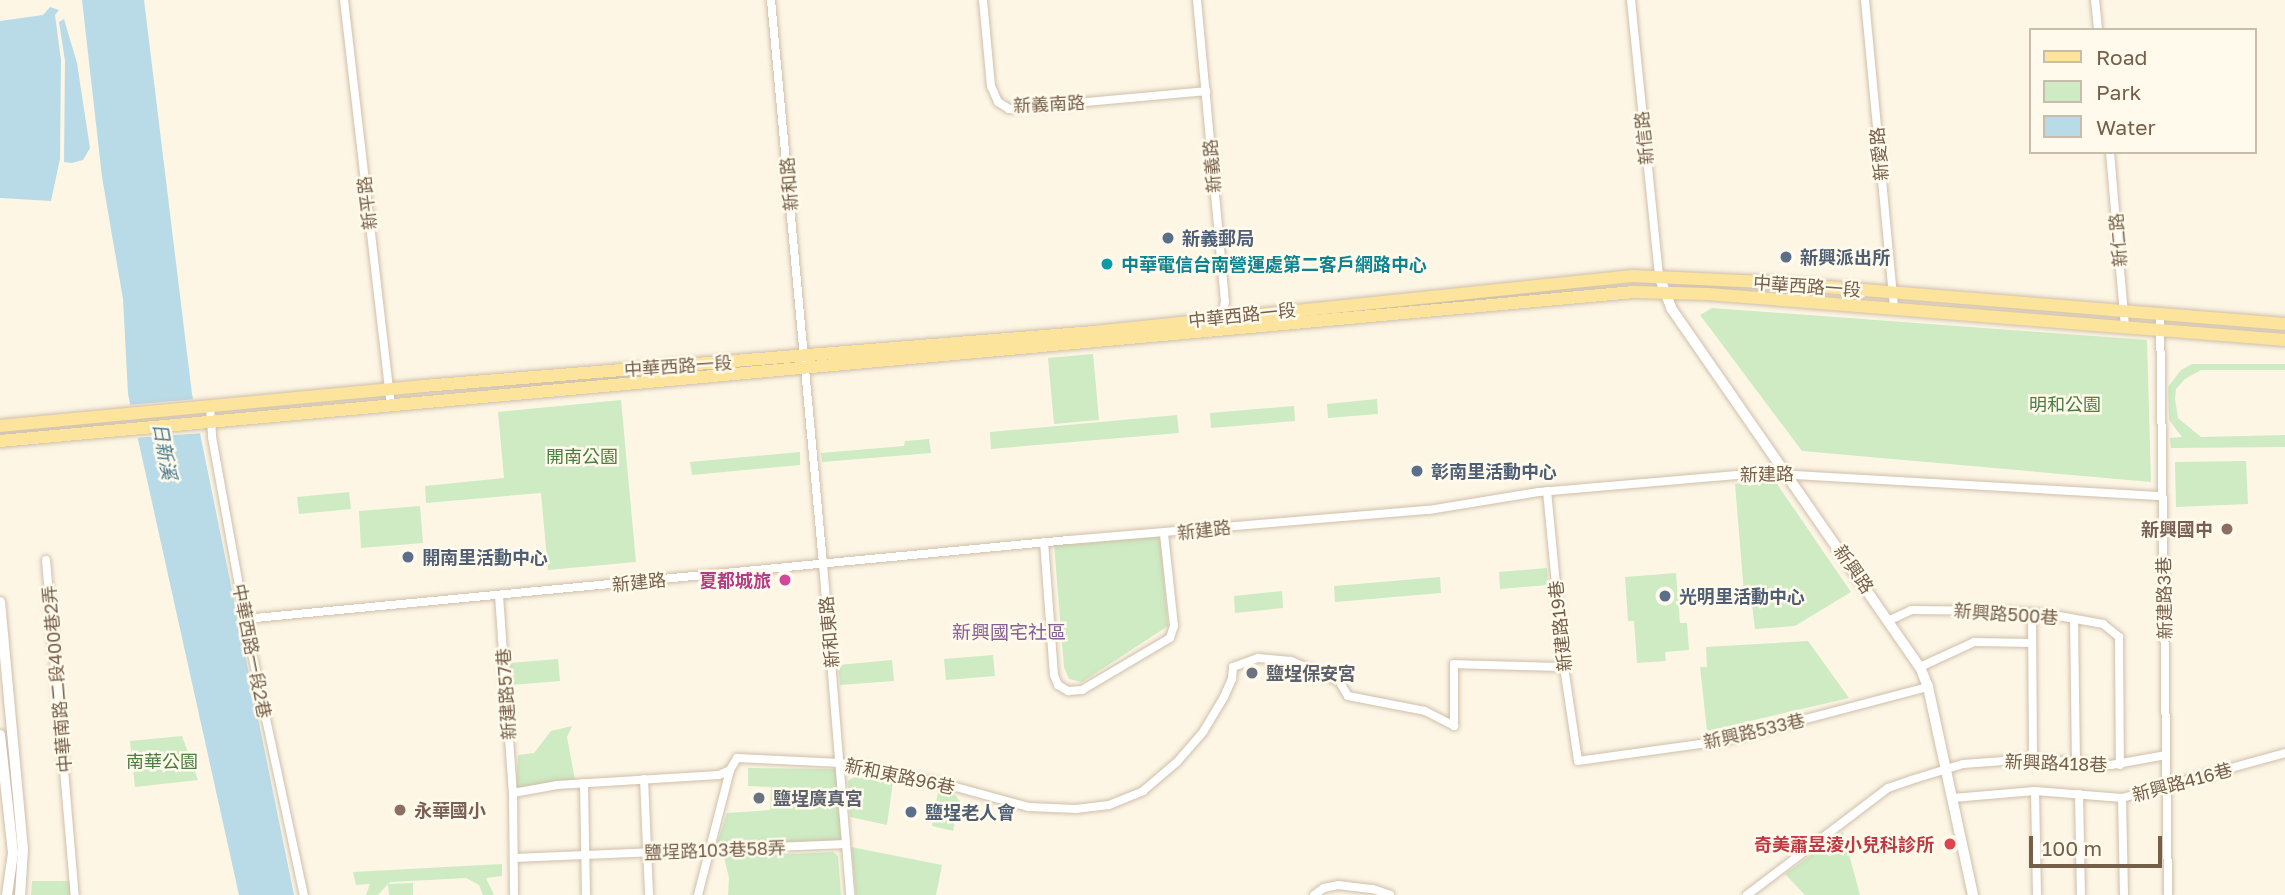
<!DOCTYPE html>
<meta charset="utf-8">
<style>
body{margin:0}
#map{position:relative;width:2285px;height:895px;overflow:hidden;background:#fdf6e5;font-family:"Golos Text","Noto Sans TC",sans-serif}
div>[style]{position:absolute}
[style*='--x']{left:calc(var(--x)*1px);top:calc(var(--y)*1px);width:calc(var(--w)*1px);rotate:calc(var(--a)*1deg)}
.green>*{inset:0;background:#ceebc3}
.water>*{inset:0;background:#b9dbe7}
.pier>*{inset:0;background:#fdf6e5}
.roads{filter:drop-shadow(0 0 2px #cfbfab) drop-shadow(0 0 2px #cfbfab)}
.minor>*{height:8px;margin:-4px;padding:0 4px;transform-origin:4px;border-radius:4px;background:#fff}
.tertiary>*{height:10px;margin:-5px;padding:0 5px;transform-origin:5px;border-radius:5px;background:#fff}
.primary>*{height:12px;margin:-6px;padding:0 6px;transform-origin:6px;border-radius:6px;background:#fde49c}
.dots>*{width:19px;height:19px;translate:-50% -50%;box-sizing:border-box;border:4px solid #fffaec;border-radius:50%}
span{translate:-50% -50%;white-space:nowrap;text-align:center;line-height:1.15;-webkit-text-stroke:5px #fffaec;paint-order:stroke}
.street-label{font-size:18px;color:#765f49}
.service-label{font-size:18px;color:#4e5e75;font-weight:700}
.left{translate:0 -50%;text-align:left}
.culture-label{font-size:18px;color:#0d838f;font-weight:700}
.park-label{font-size:18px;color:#4c7d41}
.education-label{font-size:18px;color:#785e54;font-weight:700}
.right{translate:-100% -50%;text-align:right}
.hotel-label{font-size:18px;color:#b23c85;font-weight:700}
.worship-label{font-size:18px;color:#5b616d;font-weight:700}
.health-label{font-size:18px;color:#be3a42;font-weight:700}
.water-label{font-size:19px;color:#42768b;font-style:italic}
.neighbourhood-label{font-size:19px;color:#886193}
.legend{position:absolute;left:2029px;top:28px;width:228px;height:126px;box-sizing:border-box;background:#fffaec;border:2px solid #c8bcab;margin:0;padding:9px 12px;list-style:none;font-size:21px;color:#765f49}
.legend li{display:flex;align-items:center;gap:14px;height:35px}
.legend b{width:35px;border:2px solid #c8bcab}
.scale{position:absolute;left:2029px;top:836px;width:133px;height:32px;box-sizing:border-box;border:4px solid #765f49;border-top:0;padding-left:9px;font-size:21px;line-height:24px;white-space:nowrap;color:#765f49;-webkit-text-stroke:5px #fffaec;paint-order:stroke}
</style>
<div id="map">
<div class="green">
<i style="clip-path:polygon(1712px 308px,2147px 340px,2151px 482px,1802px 451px,1700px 315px)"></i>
<i style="clip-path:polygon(1093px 354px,1099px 420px,1054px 424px,1048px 358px)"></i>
<i style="clip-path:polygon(2192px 364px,2285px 364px,2285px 370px,2201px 370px,2185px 379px,2176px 389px,2175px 399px,2178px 418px,2201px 437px,2285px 435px,2285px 447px,2171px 448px,2170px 438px,2182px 437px,2169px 420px,2168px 387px,2181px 370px)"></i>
<i style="clip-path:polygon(1377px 399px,1378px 414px,1328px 418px,1327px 404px)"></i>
<i style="clip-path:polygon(621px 400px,636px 562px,548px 570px,541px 493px,426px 503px,425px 486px,504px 478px,498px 412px)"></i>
<i style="clip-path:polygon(1294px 406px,1295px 421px,1211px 428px,1210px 413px)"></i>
<i style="clip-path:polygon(1177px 415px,1179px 433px,991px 449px,990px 432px)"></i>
<i style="clip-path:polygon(929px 439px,931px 453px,822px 462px,821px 453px,904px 446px,905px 441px)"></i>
<i style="clip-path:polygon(800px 452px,800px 465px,692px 475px,690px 462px)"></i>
<i style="clip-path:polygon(2246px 461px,2248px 504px,2176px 507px,2175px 462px)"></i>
<i style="clip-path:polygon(1775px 481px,1851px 592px,1795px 626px,1755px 629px,1752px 605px,1745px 605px,1735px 484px)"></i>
<i style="clip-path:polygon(349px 492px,351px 509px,299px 514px,297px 497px)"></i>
<i style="clip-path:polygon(420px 506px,423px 543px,361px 548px,359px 511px)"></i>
<i style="clip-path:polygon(1160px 536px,1168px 626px,1082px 682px,1069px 679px,1064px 667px,1054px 544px)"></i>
<i style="clip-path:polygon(1547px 568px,1548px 585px,1500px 589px,1499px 572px)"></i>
<i style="clip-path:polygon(1676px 573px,1680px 623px,1687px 623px,1689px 650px,1665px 652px,1666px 661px,1637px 663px,1634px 621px,1628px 621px,1625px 577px)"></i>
<i style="clip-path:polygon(1440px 577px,1441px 593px,1335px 602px,1334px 586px)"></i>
<i style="clip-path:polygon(1282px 591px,1283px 608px,1235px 613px,1234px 596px)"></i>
<i style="clip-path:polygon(1808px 641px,1849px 698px,1707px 731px,1700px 667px,1707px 667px,1706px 647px)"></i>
<i style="clip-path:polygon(993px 655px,995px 676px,946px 680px,944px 659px)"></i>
<i style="clip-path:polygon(558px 659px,560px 681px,511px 685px,509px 663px)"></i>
<i style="clip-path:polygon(892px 660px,894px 681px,840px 685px,838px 665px)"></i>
<i style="clip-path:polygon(572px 726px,567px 737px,575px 780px,516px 788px,518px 755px,534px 753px,551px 731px)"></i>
<i style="clip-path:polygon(182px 736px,198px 780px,135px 787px,130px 741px)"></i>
<i style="clip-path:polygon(748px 768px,836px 769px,843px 843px,716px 847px,727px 813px,770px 810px,771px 787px,748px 786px)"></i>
<i style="clip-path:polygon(857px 774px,893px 781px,887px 825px,850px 817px,848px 781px)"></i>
<i style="clip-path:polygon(938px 792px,955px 795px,960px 801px,953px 831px,932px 826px)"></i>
<i style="clip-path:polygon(1843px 832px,1860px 895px,1805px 895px,1785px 874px)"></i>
<i style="clip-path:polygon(851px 847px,942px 865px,936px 895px,856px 895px)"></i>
<i style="clip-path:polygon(833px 852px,838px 856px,841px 895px,728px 895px,729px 878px,724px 857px)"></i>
<i style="clip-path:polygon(502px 864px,502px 876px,486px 878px,494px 895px,483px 895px,479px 885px,466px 878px,391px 882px,388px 884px,413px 883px,413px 895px,389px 895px,388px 884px,378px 895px,366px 895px,370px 884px,356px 885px,353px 872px)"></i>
<i style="clip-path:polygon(32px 881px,70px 881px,71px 895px,31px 895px)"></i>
</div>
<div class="water">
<i style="clip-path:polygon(82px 0,144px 0,192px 394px,294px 895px,239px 895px,128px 394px,123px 299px,102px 177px)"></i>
<i style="clip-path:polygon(50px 7px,59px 10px,55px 15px,61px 60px,60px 159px,51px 201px,0 198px,0 21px,43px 15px)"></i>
<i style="clip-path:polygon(64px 19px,77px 63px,90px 148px,83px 160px,72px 163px,64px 162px,65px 61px,59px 22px)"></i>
</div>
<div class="pier">
<i style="clip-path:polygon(197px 399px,204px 433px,134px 438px,128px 405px)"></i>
</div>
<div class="roads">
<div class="minor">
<i style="--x:344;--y:0;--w:409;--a:83.4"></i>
<i style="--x:771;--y:0;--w:566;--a:84.73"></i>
<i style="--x:823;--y:564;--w:332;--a:85.3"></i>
<i style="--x:983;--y:0;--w:86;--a:84.7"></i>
<i style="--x:991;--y:86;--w:17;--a:66"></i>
<i style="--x:998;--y:102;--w:13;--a:32"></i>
<i style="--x:1009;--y:109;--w:198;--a:-5.2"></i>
<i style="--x:1197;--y:0;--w:303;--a:84.7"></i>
<i style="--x:1225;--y:302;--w:21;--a:104"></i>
<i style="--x:1631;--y:0;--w:277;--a:84.2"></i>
<i style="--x:1865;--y:0;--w:309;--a:84.6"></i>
<i style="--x:2095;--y:0;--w:30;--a:84"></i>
<i style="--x:2110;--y:152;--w:176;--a:85.1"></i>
<i style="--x:2160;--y:314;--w:581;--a:89.21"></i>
<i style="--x:210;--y:406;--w:31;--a:86"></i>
<i style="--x:212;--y:437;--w:196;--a:79.7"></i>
<i style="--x:247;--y:630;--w:271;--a:77.9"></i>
<i style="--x:1547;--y:491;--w:177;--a:84.5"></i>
<i style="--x:1564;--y:667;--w:95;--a:81.5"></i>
<i style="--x:1578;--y:761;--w:145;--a:-7.9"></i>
<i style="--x:1722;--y:741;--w:213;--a:-14.7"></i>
<i style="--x:1044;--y:542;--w:133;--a:85.7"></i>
<i style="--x:1054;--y:675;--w:11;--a:68"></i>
<i style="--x:1058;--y:685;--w:12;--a:31"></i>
<i style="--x:1068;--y:691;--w:14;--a:-4"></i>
<i style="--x:1082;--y:690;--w:102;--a:-30.6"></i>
<i style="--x:1170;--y:638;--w:13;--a:-72"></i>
<i style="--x:1174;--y:626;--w:93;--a:-96.2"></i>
<i style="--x:46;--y:560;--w:336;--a:85.1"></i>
<i style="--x:499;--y:595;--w:198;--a:86"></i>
<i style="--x:513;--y:793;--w:102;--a:89.4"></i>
<i style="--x:2032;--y:613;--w:146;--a:89.6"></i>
<i style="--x:245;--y:619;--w:828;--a:-5.48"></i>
<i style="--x:1069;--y:540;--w:361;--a:-4.8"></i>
<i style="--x:1429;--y:510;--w:111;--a:-9.3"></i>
<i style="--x:1539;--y:492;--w:222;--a:-4.9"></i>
<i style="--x:1760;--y:473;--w:403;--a:3.3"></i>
<i style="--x:2074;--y:619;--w:142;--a:89.2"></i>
<i style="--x:1890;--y:620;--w:23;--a:-25"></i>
<i style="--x:1911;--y:610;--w:87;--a:0.7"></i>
<i style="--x:1998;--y:611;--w:50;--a:3.4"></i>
<i style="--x:2048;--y:614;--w:56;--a:10.3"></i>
<i style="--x:2103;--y:624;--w:21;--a:39"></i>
<i style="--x:2119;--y:637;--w:128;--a:89.6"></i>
<i style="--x:1920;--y:667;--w:60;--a:-24.8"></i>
<i style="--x:1974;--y:642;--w:58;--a:1"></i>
<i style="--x:644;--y:779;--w:116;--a:87.5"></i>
<i style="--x:584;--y:783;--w:112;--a:89"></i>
<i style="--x:2035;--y:791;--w:104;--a:88.9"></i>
<i style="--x:513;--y:793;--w:45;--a:-10.3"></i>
<i style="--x:557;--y:785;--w:162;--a:-3.5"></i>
<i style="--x:719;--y:775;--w:12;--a:-24"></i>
<i style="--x:2079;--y:794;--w:101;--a:88.9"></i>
<i style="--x:1953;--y:798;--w:82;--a:-4.9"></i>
<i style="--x:2035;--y:791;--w:87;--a:4.6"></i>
<i style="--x:2122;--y:798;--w:169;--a:-15.4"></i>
<i style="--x:2122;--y:798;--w:97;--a:88.8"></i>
<i style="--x:514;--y:858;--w:332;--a:-2.4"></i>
<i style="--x:698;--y:895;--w:129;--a:-75.6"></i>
<i style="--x:730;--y:770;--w:14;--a:-60"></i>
<i style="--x:737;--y:758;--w:104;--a:2.8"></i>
<i style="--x:841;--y:763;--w:113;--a:11.7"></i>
<i style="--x:952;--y:786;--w:80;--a:15.3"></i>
<i style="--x:1029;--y:807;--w:47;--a:2.4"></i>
<i style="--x:1076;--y:809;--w:33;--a:-7"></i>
<i style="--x:1109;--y:805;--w:37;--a:-22"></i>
<i style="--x:1143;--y:791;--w:45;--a:-40.5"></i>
<i style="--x:1177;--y:762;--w:40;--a:-49"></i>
<i style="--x:1203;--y:732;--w:41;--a:-59"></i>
<i style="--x:1224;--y:697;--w:20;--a:-66"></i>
<i style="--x:1232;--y:679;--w:12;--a:-85"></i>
<i style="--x:1233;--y:667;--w:27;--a:-20"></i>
<i style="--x:1258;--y:658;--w:33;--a:5"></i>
<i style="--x:1291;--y:661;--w:52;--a:22.6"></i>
<i style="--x:1339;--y:681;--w:17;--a:59"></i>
<i style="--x:1348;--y:696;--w:78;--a:11"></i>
<i style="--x:1425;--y:711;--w:33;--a:27"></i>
<i style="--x:1454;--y:726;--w:62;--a:-90"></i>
<i style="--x:1454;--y:664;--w:110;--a:1.6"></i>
<i style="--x:1314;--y:895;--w:12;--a:-35"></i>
<i style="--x:1324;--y:888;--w:14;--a:-12"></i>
<i style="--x:1338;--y:885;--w:35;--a:7"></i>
<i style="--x:1373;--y:889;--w:18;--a:19"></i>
<i style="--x:1747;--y:895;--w:177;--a:-37.2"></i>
<i style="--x:1888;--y:788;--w:24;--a:-19"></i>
<i style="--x:1911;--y:780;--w:54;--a:-17.1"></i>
<i style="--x:1963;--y:764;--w:67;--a:-4.3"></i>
<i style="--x:2030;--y:759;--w:81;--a:4.2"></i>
<i style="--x:2111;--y:765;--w:56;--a:-10.3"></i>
</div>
<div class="tertiary">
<i style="--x:1659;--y:276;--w:34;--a:69"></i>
<i style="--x:1671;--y:308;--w:437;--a:55.3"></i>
<i style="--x:1920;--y:667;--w:22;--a:68"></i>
<i style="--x:1928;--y:687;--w:213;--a:77.8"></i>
<i style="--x:0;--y:602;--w:248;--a:84.7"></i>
<i style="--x:23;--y:849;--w:46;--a:93.7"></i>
<i style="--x:0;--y:735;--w:119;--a:83.7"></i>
<i style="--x:13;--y:853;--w:42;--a:98.1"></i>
</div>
<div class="primary">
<i style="--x:0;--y:426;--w:425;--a:-5.4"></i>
<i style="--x:423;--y:386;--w:673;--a:-4.6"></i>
<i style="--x:1094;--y:332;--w:541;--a:-5.94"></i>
<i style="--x:1632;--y:276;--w:132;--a:2.6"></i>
<i style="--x:1764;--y:282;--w:523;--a:4.61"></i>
<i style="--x:0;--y:441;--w:1641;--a:-5.21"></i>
<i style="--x:1634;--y:292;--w:74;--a:1.5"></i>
<i style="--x:1708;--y:294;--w:579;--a:4.56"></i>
</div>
</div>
<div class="dots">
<i style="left:1168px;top:238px;background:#5c6f8a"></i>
<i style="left:1786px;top:257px;background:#5c6f8a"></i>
<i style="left:1107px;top:264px;background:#0f9aa8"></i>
<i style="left:1417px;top:471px;background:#5c6f8a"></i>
<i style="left:2227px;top:529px;background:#8d6e63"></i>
<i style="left:408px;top:557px;background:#5c6f8a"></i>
<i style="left:785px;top:580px;background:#d1479c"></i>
<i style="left:1665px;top:596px;background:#5c6f8a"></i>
<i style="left:1252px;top:673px;background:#6b7280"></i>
<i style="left:759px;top:798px;background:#6b7280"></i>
<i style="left:400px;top:810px;background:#8d6e63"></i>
<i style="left:911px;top:812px;background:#5c6f8a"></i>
<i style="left:1950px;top:844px;background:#e0444e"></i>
</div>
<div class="street-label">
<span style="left:1049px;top:104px;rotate:-3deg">新義南路</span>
<span style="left:1644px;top:138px;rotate:-96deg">新信路</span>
<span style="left:1879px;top:154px;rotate:-95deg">新愛路</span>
<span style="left:1212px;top:166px;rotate:-95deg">新義路</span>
<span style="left:789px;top:184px;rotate:-95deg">新和路</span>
<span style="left:367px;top:203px;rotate:-97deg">新平路</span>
<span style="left:2118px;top:240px;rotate:-95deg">新仁路</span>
<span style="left:1807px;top:286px;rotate:4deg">中華西路一段</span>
<span style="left:1242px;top:315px;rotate:-6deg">中華西路一段</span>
<span style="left:678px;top:366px;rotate:-4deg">中華西路一段</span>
<span style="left:1767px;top:474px;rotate:-1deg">新建路</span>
<span style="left:1204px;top:530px;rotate:-7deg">新建路</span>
<span style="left:1854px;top:569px;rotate:55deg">新興路</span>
<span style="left:639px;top:582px;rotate:-6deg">新建路</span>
<span style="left:2164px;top:598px;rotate:-91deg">新建路3巷</span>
<span style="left:2006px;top:614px;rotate:4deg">新興路500巷</span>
<span style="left:1560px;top:626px;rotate:-96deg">新建路19巷</span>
<span style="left:829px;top:632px;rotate:-95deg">新和東路</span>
<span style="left:252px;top:651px;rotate:79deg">中華西路一段2巷</span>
<span style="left:57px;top:679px;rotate:-95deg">中華南路二段400巷2弄</span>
<span style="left:506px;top:694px;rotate:-94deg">新建路57巷</span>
<span style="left:1754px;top:731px;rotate:-13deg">新興路533巷</span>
<span style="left:2056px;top:763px;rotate:2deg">新興路418巷</span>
<span style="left:900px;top:776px;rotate:12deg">新和東路96巷</span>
<span style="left:2182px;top:782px;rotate:-15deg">新興路416巷</span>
<span style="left:715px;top:850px;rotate:-2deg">鹽埕路103巷58弄</span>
</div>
<div class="service-label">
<span class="left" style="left:1182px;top:238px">新義郵局</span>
<span class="left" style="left:1800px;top:257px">新興派出所</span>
<span class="left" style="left:1431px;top:471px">彰南里活動中心</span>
<span class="left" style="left:422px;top:557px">開南里活動中心</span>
<span class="left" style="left:1679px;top:596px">光明里活動中心</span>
<span class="left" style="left:925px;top:812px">鹽埕老人會</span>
</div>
<div class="culture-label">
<span class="left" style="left:1121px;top:264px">中華電信台南營運處第二客戶網路中心</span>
</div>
<div class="park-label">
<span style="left:2065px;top:404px">明和公園</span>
<span style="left:582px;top:456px">開南公園</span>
<span style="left:162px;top:761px">南華公園</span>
</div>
<div class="education-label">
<span class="right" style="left:2213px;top:529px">新興國中</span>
<span class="left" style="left:414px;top:810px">永華國小</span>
</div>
<div class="hotel-label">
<span class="right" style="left:771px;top:580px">夏都城旅</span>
</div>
<div class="worship-label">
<span class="left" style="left:1266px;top:673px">鹽埕保安宮</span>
<span class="left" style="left:773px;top:798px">鹽埕廣真宮</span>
</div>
<div class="health-label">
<span class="right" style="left:1934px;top:844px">奇美蕭昱淩小兒科診所</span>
</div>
<div class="water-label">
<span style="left:165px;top:451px;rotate:80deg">日新溪</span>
</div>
<div class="neighbourhood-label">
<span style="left:1009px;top:632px">新興國宅社區</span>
</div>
<ul class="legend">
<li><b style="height:9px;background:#fde49c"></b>Road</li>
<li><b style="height:19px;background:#ceebc3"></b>Park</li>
<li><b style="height:19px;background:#b9dbe7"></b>Water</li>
</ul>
<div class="scale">100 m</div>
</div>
